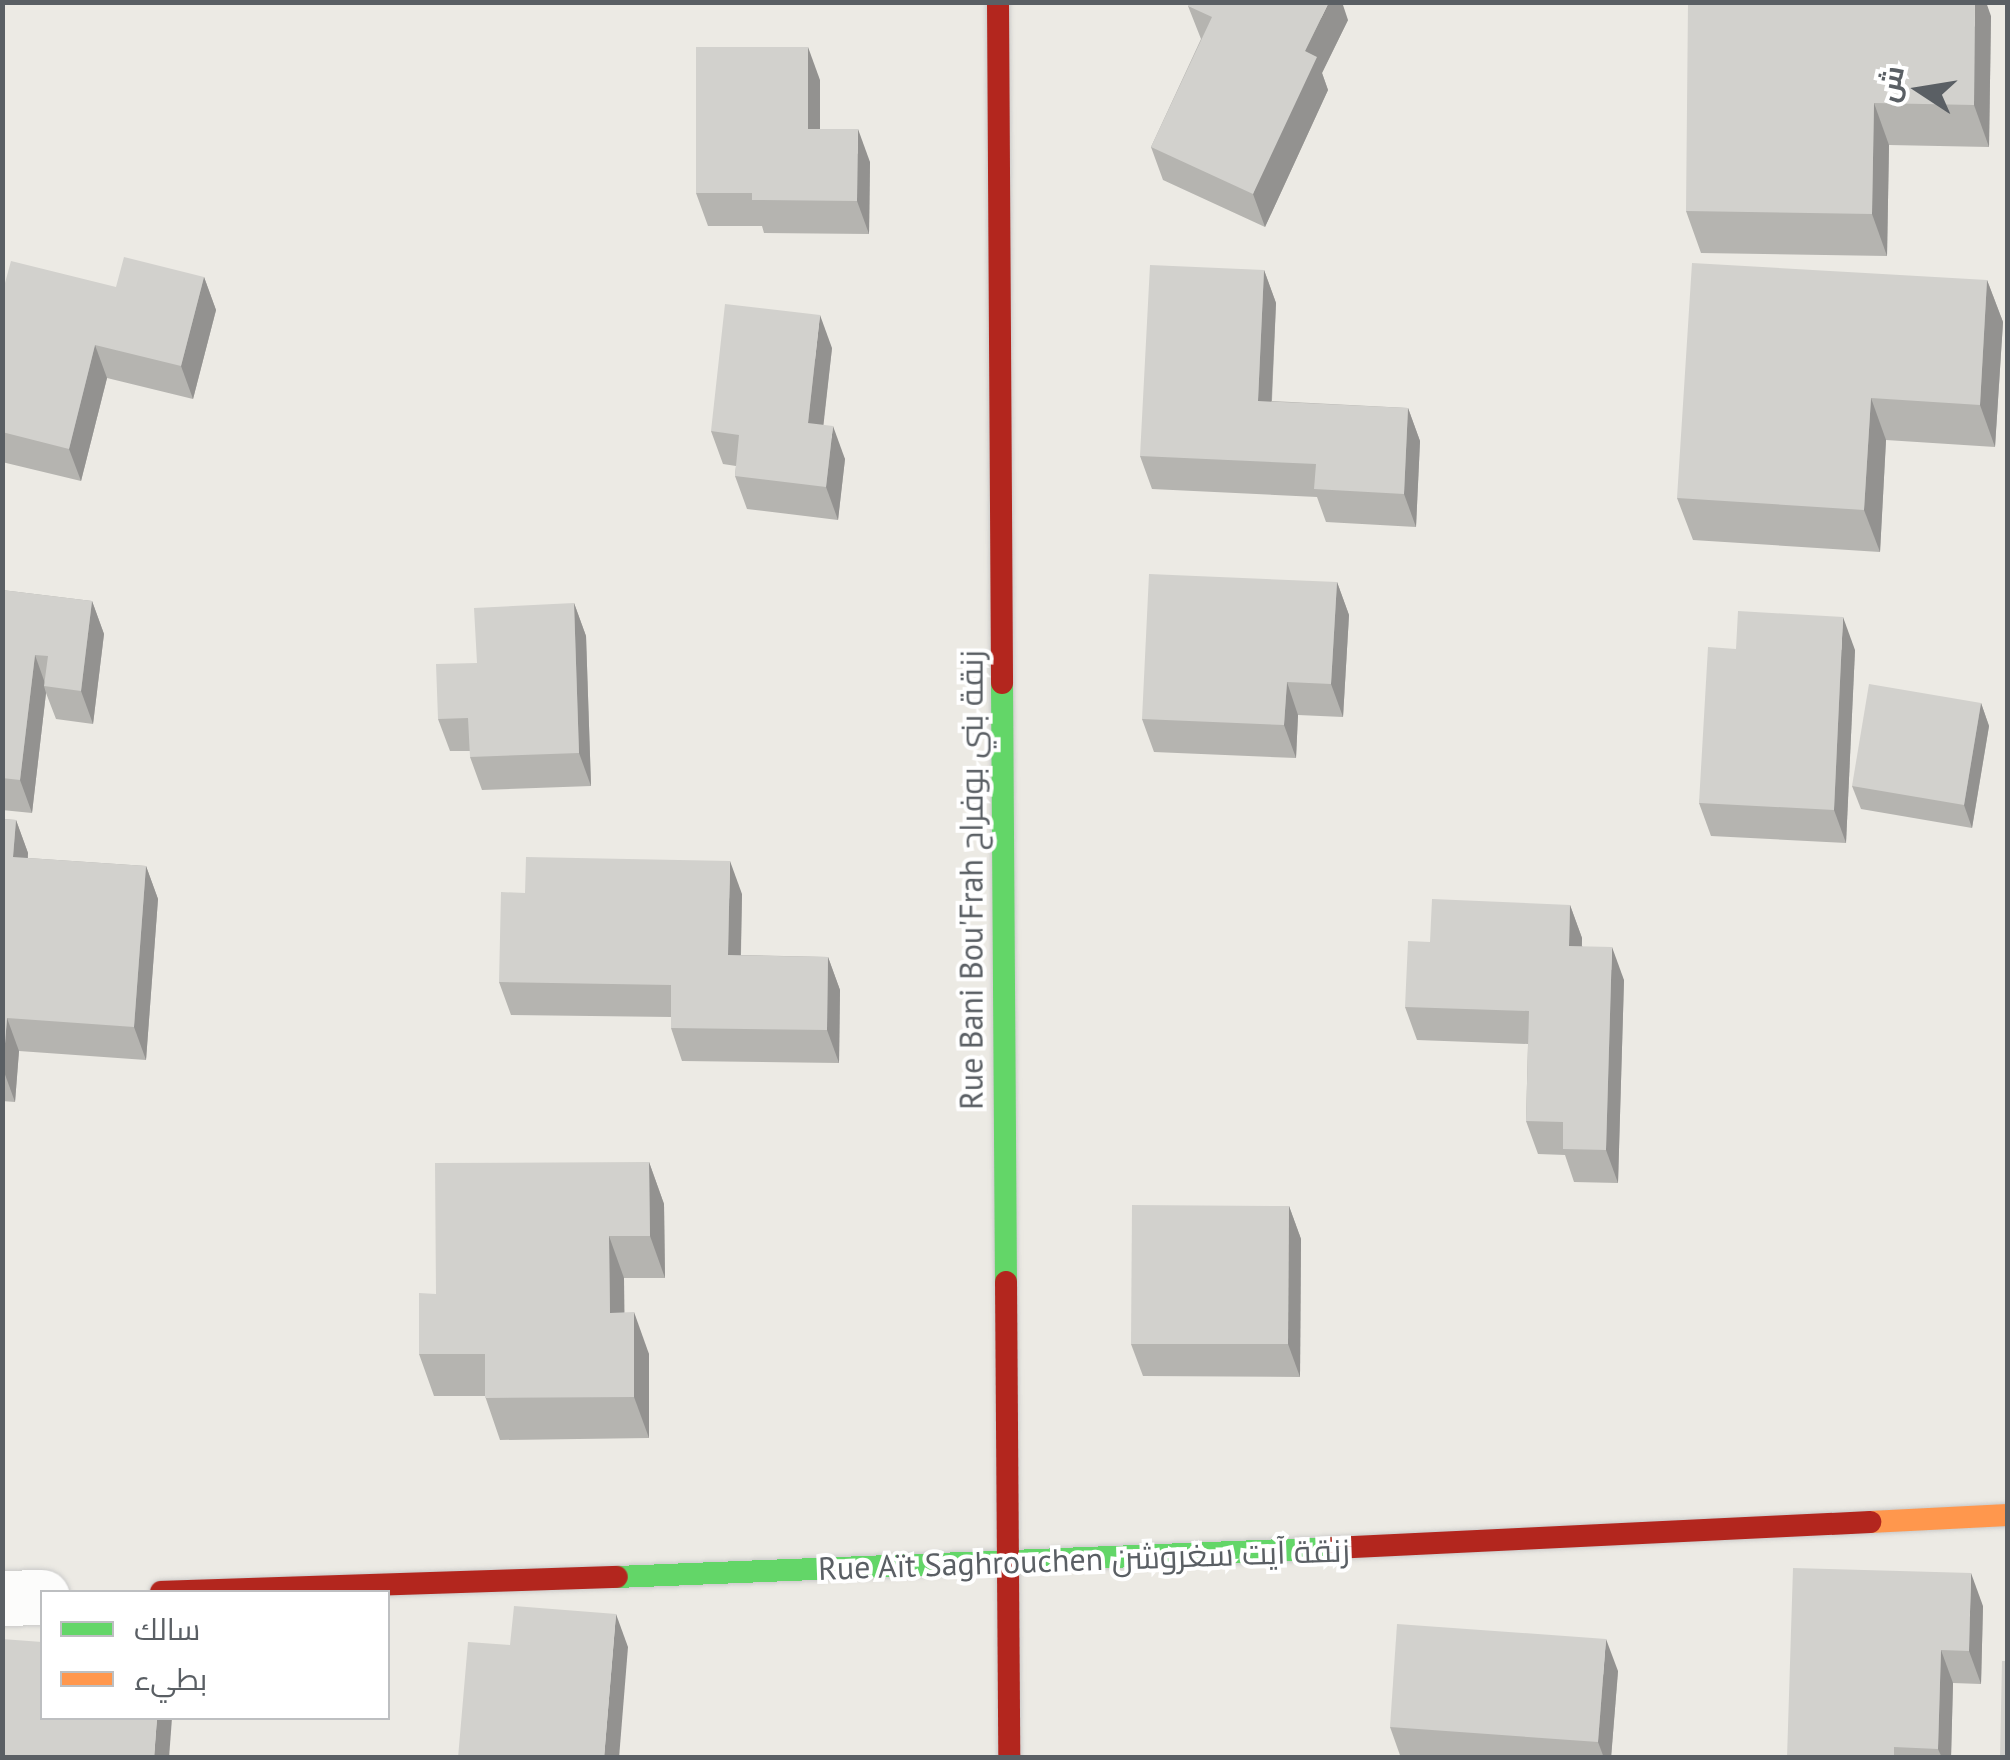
<!DOCTYPE html>
<meta charset="utf-8">
<style>
body{margin:0}
#map{position:relative;width:2010px;height:1760px;overflow:hidden;background:#eceae4;font-family:"PT Sans",Cairo,sans-serif}
div>[style]{position:absolute}
[style*='--x']{left:calc(var(--x)*1px);top:calc(var(--y)*1px);width:calc(var(--w)*1px);rotate:calc(var(--a)*1deg)}
.roads{filter:drop-shadow(0 0 2px #c9c9c8) drop-shadow(0 0 2px #c9c9c8)}
.street>*{height:55px;margin:-27.5px;padding:0 27.5px;transform-origin:27.5px;border-radius:27.5px;background:#fcfcfb}
.fast>*{height:22px;margin:-11px;padding:0 11px;transform-origin:11px;border-radius:11px;background:#63d668}
.slow>*{height:22px;margin:-11px;padding:0 11px;transform-origin:11px;border-radius:11px;background:#ff974d}
.jam>*{height:22px;margin:-11px;padding:0 11px;transform-origin:11px;border-radius:11px;background:#b3261e}
.wall>*{inset:0;background:#b5b4b0}
.shaded-wall>*{inset:0;background:#939290}
.building>*{inset:0;background:#d2d1cd}
span{translate:-50% -50%;white-space:nowrap;text-align:center;line-height:1.15;-webkit-text-stroke:8px #fff;paint-order:stroke}
.street-label{font-size:32px;color:#5a5f64}
.frame{position:absolute;inset:0;border:5px solid #5a5f64;pointer-events:none}
.legend{position:absolute;left:40px;top:1590px;width:350px;height:130px;box-sizing:border-box;background:#fff;border:2px solid #bdbfc1;margin:0;padding:12px 18px;list-style:none;font-size:30px;color:#5a5f64}
.legend li{display:flex;align-items:center;gap:20px;height:50px}
.legend b{width:50px;border:2px solid #bdbfc1}
.north{position:absolute;left:1870px;top:40px;width:100px;height:100px;-webkit-text-stroke:8px #fff;paint-order:stroke;rotate:282deg;font-size:28px;font-weight:700;line-height:40px;text-align:center;color:#5a5f64}
.north::after{content:'';display:block;margin:auto;width:35px;height:45px;background:#5a5f64;clip-path:polygon(50% 0,100% 100%,50% 72%,0 100%)}
</style>
<div id="map">
<div class="roads">
<div class="street">
<i style="--x:2;--y:1598;--w:40;--a:-1.4"></i>
</div>
<div class="fast">
<i style="--x:1002;--y:683;--w:599;--a:89.62"></i>
<i style="--x:617;--y:1577;--w:717;--a:-2.32"></i>
</div>
<div class="slow">
<i style="--x:1870;--y:1522;--w:138;--a:-2.9"></i>
</div>
<div class="jam">
<i style="--x:998;--y:2;--w:681;--a:89.66"></i>
<i style="--x:1006;--y:1282;--w:476;--a:89.6"></i>
<i style="--x:1333;--y:1548;--w:538;--a:-2.77"></i>
<i style="--x:161;--y:1592;--w:456;--a:-1.9"></i>
</div>
</div>
<div class="wall">
<i style="clip-path:polygon(1188px 6px,1348px 20px,1322px 73px,1328px 90px,1265px 227px,1163px 180px,1151px 147px,1201px 39px)"></i>
<i style="clip-path:polygon(1991px 16px,1989px 147px,1889px 145px,1887px 256px,1701px 253px,1686px 211px)"></i>
<i style="clip-path:polygon(820px 80px,820px 129px,870px 162px,869px 234px,764px 233px,762px 226px,708px 226px,696px 193px)"></i>
<i style="clip-path:polygon(1264px 270px,1276px 303px,1272px 401px,1408px 408px,1420px 441px,1416px 527px,1326px 522px,1317px 497px,1152px 489px,1140px 456px)"></i>
<i style="clip-path:polygon(204px 277px,216px 310px,193px 399px,107px 378px,81px 481px,2px 462px,2px 294px,116px 287px)"></i>
<i style="clip-path:polygon(1987px 280px,2003px 322px,1995px 447px,1886px 440px,1880px 552px,1693px 540px,1677px 498px)"></i>
<i style="clip-path:polygon(832px 348px,823px 425px,845px 459px,838px 520px,747px 509px,735px 476px,736px 466px,723px 464px,711px 431px)"></i>
<i style="clip-path:polygon(1337px 582px,1349px 615px,1343px 717px,1298px 715px,1296px 758px,1154px 752px,1142px 719px)"></i>
<i style="clip-path:polygon(2px 590px,92px 601px,104px 634px,93px 724px,56px 719px,46px 693px,32px 813px,2px 810px)"></i>
<i style="clip-path:polygon(574px 603px,586px 636px,591px 786px,482px 790px,470px 757px,470px 751px,450px 751px,438px 719px,477px 663px)"></i>
<i style="clip-path:polygon(1736px 649px,1855px 650px,1846px 843px,1711px 836px,1699px 803px)"></i>
<i style="clip-path:polygon(1981px 703px,1989px 726px,1972px 828px,1861px 809px,1852px 786px)"></i>
<i style="clip-path:polygon(2px 819px,16px 820px,28px 853px,28px 858px,146px 866px,158px 899px,146px 1060px,19px 1051px,15px 1102px,2px 1101px)"></i>
<i style="clip-path:polygon(742px 894px,741px 955px,828px 957px,840px 990px,839px 1063px,682px 1061px,671px 1028px,671px 1017px,511px 1015px,499px 982px)"></i>
<i style="clip-path:polygon(1570px 905px,1582px 938px,1582px 946px,1624px 980px,1618px 1183px,1574px 1182px,1565px 1155px,1538px 1154px,1526px 1121px,1528px 1044px,1417px 1040px,1405px 1007px,1430px 942px)"></i>
<i style="clip-path:polygon(649px 1162px,664px 1204px,665px 1278px,624px 1278px,624px 1313px,649px 1354px,649px 1438px,500px 1440px,485px 1396px,434px 1396px,419px 1354px,436px 1294px)"></i>
<i style="clip-path:polygon(1289px 1206px,1301px 1239px,1300px 1377px,1143px 1376px,1131px 1344px)"></i>
<i style="clip-path:polygon(1983px 1606px,1981px 1684px,1953px 1683px,1951px 1758px,1787px 1758px)"></i>
<i style="clip-path:polygon(1618px 1671px,1611px 1758px,1401px 1758px,1390px 1727px)"></i>
</div>
<div class="shaded-wall">
<i style="clip-path:polygon(1329px 2px,1342px 2px,1348px 20px,1322px 73px,1328px 90px,1265px 227px,1253px 194px,1305px 51px)"></i>
<i style="clip-path:polygon(1975px 2px,1986px 2px,1991px 16px,1989px 147px,1974px 105px)"></i>
<i style="clip-path:polygon(808px 47px,820px 80px,820px 162px,808px 129px)"></i>
<i style="clip-path:polygon(1874px 103px,1889px 145px,1887px 256px,1872px 214px)"></i>
<i style="clip-path:polygon(858px 129px,870px 162px,869px 234px,857px 201px)"></i>
<i style="clip-path:polygon(1264px 270px,1276px 303px,1270px 433px,1258px 401px)"></i>
<i style="clip-path:polygon(204px 277px,216px 310px,193px 399px,181px 366px)"></i>
<i style="clip-path:polygon(1987px 280px,2003px 322px,1995px 447px,1980px 405px)"></i>
<i style="clip-path:polygon(820px 315px,832px 348px,820px 456px,808px 423px)"></i>
<i style="clip-path:polygon(95px 345px,107px 378px,81px 481px,69px 449px)"></i>
<i style="clip-path:polygon(1871px 398px,1886px 440px,1880px 552px,1864px 510px)"></i>
<i style="clip-path:polygon(1408px 408px,1420px 441px,1416px 527px,1404px 494px)"></i>
<i style="clip-path:polygon(833px 426px,845px 459px,838px 520px,826px 487px)"></i>
<i style="clip-path:polygon(1337px 582px,1349px 615px,1343px 717px,1331px 684px)"></i>
<i style="clip-path:polygon(92px 601px,104px 634px,93px 724px,81px 691px)"></i>
<i style="clip-path:polygon(574px 603px,586px 636px,591px 786px,579px 753px)"></i>
<i style="clip-path:polygon(1843px 617px,1855px 650px,1846px 843px,1834px 810px)"></i>
<i style="clip-path:polygon(35px 655px,46px 686px,44px 686px,46px 693px,32px 813px,20px 780px)"></i>
<i style="clip-path:polygon(1287px 682px,1298px 715px,1296px 758px,1284px 725px)"></i>
<i style="clip-path:polygon(1981px 703px,1989px 726px,1972px 828px,1964px 805px)"></i>
<i style="clip-path:polygon(16px 820px,28px 853px,25px 890px,13px 857px)"></i>
<i style="clip-path:polygon(730px 861px,742px 894px,740px 988px,728px 955px)"></i>
<i style="clip-path:polygon(146px 866px,158px 899px,146px 1060px,134px 1027px)"></i>
<i style="clip-path:polygon(1570px 905px,1582px 938px,1581px 979px,1569px 946px)"></i>
<i style="clip-path:polygon(1612px 947px,1624px 980px,1618px 1183px,1606px 1150px)"></i>
<i style="clip-path:polygon(828px 957px,840px 990px,839px 1063px,827px 1030px)"></i>
<i style="clip-path:polygon(7px 1018px,19px 1051px,15px 1102px,3px 1069px)"></i>
<i style="clip-path:polygon(649px 1162px,664px 1204px,665px 1278px,650px 1236px)"></i>
<i style="clip-path:polygon(1289px 1206px,1301px 1239px,1300px 1377px,1288px 1344px)"></i>
<i style="clip-path:polygon(609px 1236px,624px 1278px,625px 1355px,610px 1313px)"></i>
<i style="clip-path:polygon(634px 1312px,649px 1354px,649px 1438px,634px 1397px)"></i>
<i style="clip-path:polygon(1971px 1573px,1983px 1606px,1981px 1684px,1969px 1651px)"></i>
<i style="clip-path:polygon(616px 1614px,628px 1647px,619px 1758px,604px 1758px)"></i>
<i style="clip-path:polygon(1606px 1639px,1618px 1671px,1611px 1758px,1604px 1758px,1598px 1742px)"></i>
<i style="clip-path:polygon(1941px 1650px,1953px 1683px,1951px 1758px,1942px 1758px,1938px 1749px)"></i>
<i style="clip-path:polygon(157px 1718px,172px 1718px,169px 1758px,154px 1758px)"></i>
</div>
<div class="building">
<i style="clip-path:polygon(1189px 2px,1329px 2px,1305px 51px,1317px 57px,1253px 194px,1151px 147px,1212px 17px,1188px 6px)"></i>
<i style="clip-path:polygon(1688px 2px,1975px 2px,1974px 105px,1874px 103px,1872px 214px,1686px 211px)"></i>
<i style="clip-path:polygon(696px 47px,808px 47px,808px 129px,858px 129px,857px 201px,752px 200px,752px 193px,696px 193px)"></i>
<i style="clip-path:polygon(124px 257px,204px 277px,181px 366px,95px 345px,69px 449px,2px 432px,2px 294px,11px 261px,116px 287px)"></i>
<i style="clip-path:polygon(1692px 263px,1987px 280px,1980px 405px,1871px 398px,1864px 510px,1677px 498px)"></i>
<i style="clip-path:polygon(1150px 265px,1264px 270px,1258px 401px,1408px 408px,1404px 494px,1314px 489px,1316px 464px,1140px 456px)"></i>
<i style="clip-path:polygon(725px 304px,820px 315px,808px 423px,833px 426px,826px 487px,735px 476px,739px 435px,711px 431px)"></i>
<i style="clip-path:polygon(1149px 574px,1337px 582px,1331px 684px,1287px 682px,1284px 725px,1142px 719px)"></i>
<i style="clip-path:polygon(2px 590px,92px 601px,81px 691px,44px 686px,48px 656px,35px 655px,20px 780px,2px 778px)"></i>
<i style="clip-path:polygon(574px 603px,579px 753px,470px 757px,468px 718px,438px 719px,436px 664px,477px 663px,474px 608px)"></i>
<i style="clip-path:polygon(1738px 611px,1843px 617px,1834px 810px,1699px 803px,1708px 647px,1736px 649px)"></i>
<i style="clip-path:polygon(1869px 684px,1981px 703px,1964px 805px,1852px 786px)"></i>
<i style="clip-path:polygon(2px 819px,16px 820px,13px 857px,146px 866px,134px 1027px,7px 1018px,3px 1069px)"></i>
<i style="clip-path:polygon(526px 857px,730px 861px,728px 955px,828px 957px,827px 1030px,671px 1028px,671px 985px,499px 982px,501px 892px,525px 893px)"></i>
<i style="clip-path:polygon(1432px 899px,1570px 905px,1569px 946px,1612px 947px,1606px 1150px,1563px 1149px,1563px 1122px,1526px 1121px,1529px 1011px,1405px 1007px,1408px 941px,1430px 942px)"></i>
<i style="clip-path:polygon(649px 1162px,650px 1236px,609px 1236px,610px 1313px,634px 1312px,634px 1397px,485px 1398px,485px 1354px,419px 1354px,419px 1293px,436px 1294px,435px 1163px)"></i>
<i style="clip-path:polygon(1132px 1205px,1289px 1206px,1288px 1344px,1131px 1344px)"></i>
<i style="clip-path:polygon(1793px 1568px,1971px 1573px,1969px 1651px,1941px 1650px,1938px 1749px,1894px 1747px,1894px 1758px,1787px 1758px)"></i>
<i style="clip-path:polygon(514px 1606px,616px 1614px,604px 1758px,458px 1758px,468px 1642px,510px 1645px)"></i>
<i style="clip-path:polygon(1397px 1624px,1606px 1639px,1598px 1742px,1390px 1727px)"></i>
<i style="clip-path:polygon(2px 1639px,42px 1642px,42px 1718px,157px 1718px,154px 1758px,2px 1758px)"></i>
<i style="clip-path:polygon(2002px 1661px,2008px 1661px,2008px 1758px,2000px 1758px)"></i>
</div>
<div class="street-label">
<span style="left:971px;top:880px;rotate:-90deg">Rue Bani Bou'Frah زنقة بني بوفراح</span>
<span style="left:1084px;top:1559px;rotate:-2deg">Rue Aït Saghrouchen زنقة آيت سغروشن</span>
</div>
<div class="frame"></div>
<ul class="legend">
<li><b style="height:12px;background:#63d668"></b>سالك</li>
<li><b style="height:12px;background:#ff974d"></b>بطيء</li>
</ul>
<div class="north">ش</div>
</div>
